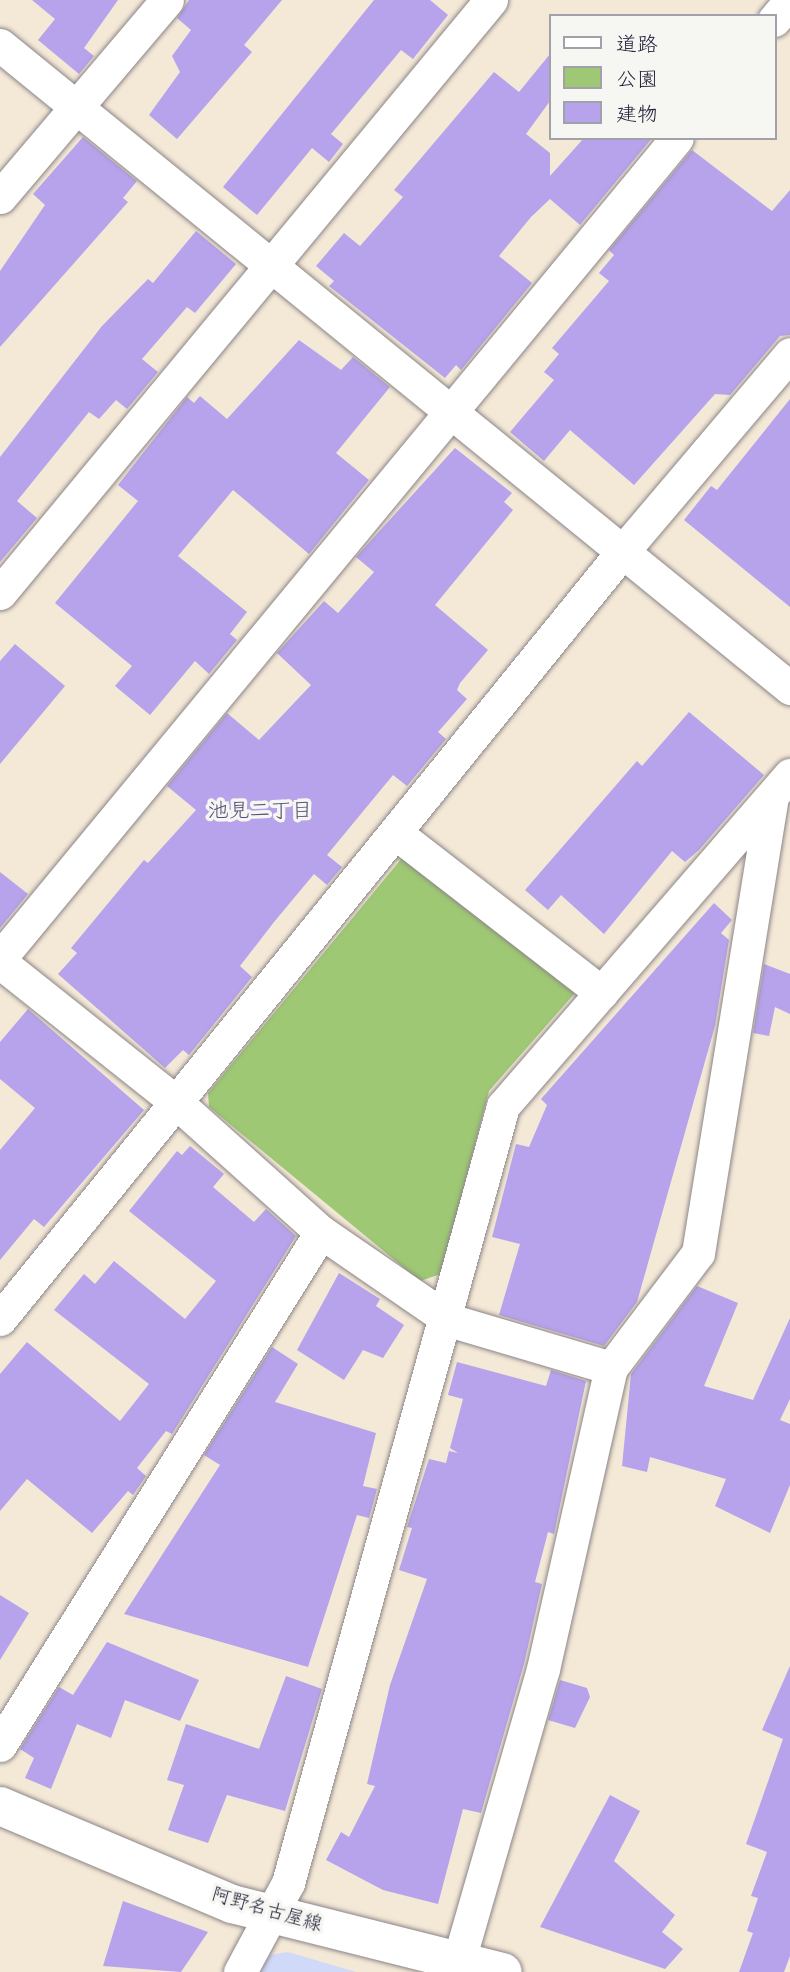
<!DOCTYPE html>
<meta charset="utf-8">
<style>
body{margin:0}
#map{position:relative;width:790px;height:1972px;overflow:hidden;background:#f4e8d6;font-family:Pangolin,"Klee One",sans-serif}
div>[style]{position:absolute}
[style*='--x']{left:calc(var(--x)*1px);top:calc(var(--y)*1px);width:calc(var(--w)*1px);rotate:calc(var(--a)*1deg)}
.built>*{inset:0;background:#d1d9f9}
.green>*{inset:0;background:#9ec874}
.building>*{inset:0;background:#b6a3eb}
.roads{filter:drop-shadow(0 0 2px #8b8588) drop-shadow(0 0 2px #8b8588)}
.minor>*{height:33px;margin:-16.5px;padding:0 16.5px;transform-origin:16.5px;border-radius:16.5px;background:#fff}
.major>*{height:38px;margin:-19px;padding:0 19px;transform-origin:19px;border-radius:19px;background:#fff}
span{translate:-50% -50%;white-space:nowrap;text-align:center;line-height:1.15;-webkit-text-stroke:7px #f6f6f2;paint-order:stroke}
.street-label{font-size:19px;color:#22223b}
.neighbourhood-label{font-size:21px;color:#564f79}
.legend{position:absolute;left:549px;top:14px;width:228px;height:126px;box-sizing:border-box;background:#f6f6f2;border:2px solid #a1a1a9;margin:0;padding:9px 12px;list-style:none;font-size:21px;color:#22223b}
.legend li{display:flex;align-items:center;gap:14px;height:35px}
.legend b{width:35px;border:2px solid #a1a1a9}
</style>
<div id="map">
<div class="built">
<i style="clip-path:polygon(288px 1952px,356px 1972px,259px 1972px,270px 1955px)"></i>
</div>
<div class="green">
<i style="clip-path:polygon(402px 858px,574px 985px,574px 994px,489px 1091px,441px 1274px,420px 1281px,209px 1107px,208px 1093px)"></i>
</div>
<div class="building">
<i style="clip-path:polygon(32px 0,118px 0,84px 48px,94px 56px,79px 74px,38px 40px,55px 19px)"></i>
<i style="clip-path:polygon(189px 0,282px 0,244px 45px,252px 52px,177px 139px,149px 115px,180px 72px,172px 56px,191px 30px,177px 18px)"></i>
<i style="clip-path:polygon(374px 0,430px 0,448px 15px,413px 59px,401px 50px,331px 134px,343px 144px,329px 162px,312px 148px,257px 215px,223px 187px)"></i>
<i style="clip-path:polygon(550px 54px,550px 101px,526px 134px,550px 153px,550px 176px,584px 138px,652px 138px,580px 225px,550px 199px,531px 217px,499px 256px,532px 283px,461px 370px,456px 365px,445px 378px,329px 286px,334px 281px,316px 266px,344px 233px,360px 246px,403px 197px,394px 190px,494px 72px,519px 92px)"></i>
<i style="clip-path:polygon(83px 137px,137px 181px,123px 198px,128px 202px,0 347px,0 271px,45px 205px,33px 194px)"></i>
<i style="clip-path:polygon(692px 150px,772px 211px,790px 190px,790px 335px,780px 336px,730px 395px,715px 394px,634px 485px,570px 430px,544px 461px,510px 432px,554px 380px,544px 372px,559px 354px,552px 348px,609px 281px,599px 273px,614px 255px,609px 250px)"></i>
<i style="clip-path:polygon(196px 231px,236px 264px,195px 313px,187px 307px,142px 359px,158px 372px,127px 409px,116px 400px,99px 419px,89px 412px,17px 501px,37px 518px,0 562px,0 457px,102px 326px,148px 279px,153px 283px)"></i>
<i style="clip-path:polygon(299px 340px,341px 370px,353px 357px,390px 387px,336px 453px,369px 480px,309px 554px,233px 490px,178px 556px,247px 612px,230px 634px,237px 640px,209px 674px,195px 661px,150px 715px,115px 686px,132px 666px,55px 603px,138px 501px,118px 485px,187px 397px,194px 403px,200px 396px,227px 419px)"></i>
<i style="clip-path:polygon(790px 399px,790px 607px,684px 520px,711px 486px,717px 490px)"></i>
<i style="clip-path:polygon(455px 448px,512px 493px,504px 502px,513px 510px,435px 605px,488px 650px,460px 683px,457px 690px,467px 699px,438px 732px,446px 739px,407px 786px,393px 775px,327px 855px,342px 867px,327px 885px,314px 874px,274px 922px,240px 966px,252px 977px,189px 1055px,183px 1050px,165px 1068px,58px 974px,77px 953px,71px 948px,144px 860px,148px 863px,196px 810px,167px 786px,227px 713px,259px 740px,311px 685px,277px 653px,324px 601px,338px 613px,374px 572px,356px 557px)"></i>
<i style="clip-path:polygon(15px 644px,65px 686px,0 764px,0 661px)"></i>
<i style="clip-path:polygon(689px 712px,764px 775px,699px 850px,685px 862px,672px 851px,604px 934px,561px 895px,548px 910px,525px 890px,637px 761px,642px 766px)"></i>
<i style="clip-path:polygon(0 872px,28px 894px,0 928px)"></i>
<i style="clip-path:polygon(714px 903px,732px 920px,721px 933px,729px 940px,715px 1026px,637px 1302px,604px 1346px,499px 1315px,520px 1244px,492px 1237px,516px 1144px,529px 1147px,547px 1105px,541px 1099px)"></i>
<i style="clip-path:polygon(764px 964px,790px 974px,790px 1014px,775px 1007px,769px 1036px,753px 1033px)"></i>
<i style="clip-path:polygon(28px 1009px,144px 1110px,44px 1227px,34px 1219px,0 1260px,0 1150px,35px 1108px,0 1079px,0 1042px)"></i>
<i style="clip-path:polygon(190px 1146px,224px 1174px,213px 1187px,254px 1222px,266px 1209px,296px 1236px,172px 1434px,166px 1431px,137px 1468px,146px 1476px,133px 1495px,128px 1491px,92px 1533px,27px 1479px,0 1511px,0 1374px,27px 1342px,120px 1421px,149px 1384px,54px 1310px,84px 1274px,95px 1284px,114px 1261px,185px 1319px,216px 1281px,129px 1211px,177px 1151px,182px 1155px)"></i>
<i style="clip-path:polygon(339px 1273px,380px 1299px,376px 1306px,404px 1325px,383px 1358px,363px 1350px,344px 1380px,297px 1350px)"></i>
<i style="clip-path:polygon(697px 1286px,738px 1303px,704px 1386px,753px 1400px,790px 1318px,790px 1399px,780px 1420px,790px 1424px,790px 1485px,770px 1533px,715px 1506px,726px 1479px,650px 1457px,647px 1472px,622px 1466px,631px 1374px)"></i>
<i style="clip-path:polygon(272px 1347px,298px 1364px,275px 1402px,376px 1433px,363px 1486px,377px 1489px,369px 1518px,357px 1515px,308px 1667px,124px 1614px,220px 1465px,204px 1455px)"></i>
<i style="clip-path:polygon(457px 1362px,546px 1386px,551px 1370px,586px 1381px,554px 1534px,548px 1532px,535px 1582px,542px 1584px,524px 1664px,481px 1813px,463px 1809px,438px 1904px,383px 1890px,326px 1860px,341px 1832px,349px 1837px,375px 1786px,367px 1784px,390px 1685px,427px 1579px,399px 1570px,412px 1528px,407px 1527px,429px 1459px,446px 1463px,449px 1451px,458px 1453px,450px 1448px,463px 1399px,448px 1395px)"></i>
<i style="clip-path:polygon(0 1595px,29px 1613px,0 1660px)"></i>
<i style="clip-path:polygon(107px 1642px,199px 1680px,180px 1721px,125px 1700px,111px 1738px,77px 1724px,51px 1789px,25px 1778px,34px 1758px,20px 1749px,59px 1687px,73px 1695px)"></i>
<i style="clip-path:polygon(790px 1666px,790px 1956px,784px 1972px,739px 1972px,753px 1933px,747px 1931px,758px 1898px,751px 1896px,767px 1852px,746px 1844px,783px 1739px,762px 1730px)"></i>
<i style="clip-path:polygon(286px 1676px,322px 1689px,285px 1811px,227px 1795px,208px 1843px,168px 1830px,184px 1785px,167px 1780px,186px 1724px,259px 1749px)"></i>
<i style="clip-path:polygon(560px 1680px,587px 1688px,590px 1697px,575px 1728px,548px 1720px)"></i>
<i style="clip-path:polygon(610px 1795px,640px 1811px,614px 1861px,675px 1915px,662px 1932px,683px 1949px,665px 1969px,540px 1927px)"></i>
<i style="clip-path:polygon(123px 1901px,208px 1932px,181px 1972px,103px 1966px)"></i>
</div>
<div class="roads">
<div class="minor">
<i style="--x:774;--y:20;--w:25;--a:-50"></i>
<i style="--x:0;--y:45;--w:1019;--a:39.14"></i>
<i style="--x:0;--y:197;--w:258;--a:-49.7"></i>
<i style="--x:0;--y:593;--w:770;--a:-50.38"></i>
<i style="--x:397;--y:834;--w:259;--a:37.8"></i>
<i style="--x:0;--y:958;--w:1063;--a:-50.46"></i>
<i style="--x:0;--y:962;--w:225;--a:38.5"></i>
<i style="--x:176;--y:1102;--w:195;--a:41.9"></i>
<i style="--x:321;--y:1232;--w:155;--a:34.5"></i>
<i style="--x:449;--y:1320;--w:169;--a:16.5"></i>
<i style="--x:0;--y:1319;--w:989;--a:-50.95"></i>
<i style="--x:623;--y:551;--w:258;--a:-49.7"></i>
<i style="--x:0;--y:1745;--w:605;--a:-57.96"></i>
<i style="--x:459;--y:1960;--w:303;--a:-73.9"></i>
<i style="--x:543;--y:1669;--w:309;--a:-77.3"></i>
<i style="--x:611;--y:1368;--w:144;--a:-52.9"></i>
<i style="--x:698;--y:1253;--w:458;--a:-80.8"></i>
<i style="--x:240;--y:1972;--w:101;--a:-61.7"></i>
<i style="--x:288;--y:1883;--w:806;--a:-74.53"></i>
<i style="--x:503;--y:1106;--w:438;--a:-49.1"></i>
</div>
<div class="major">
<i style="--x:0;--y:1806;--w:252;--a:22.9"></i>
<i style="--x:232;--y:1904;--w:279;--a:14.1"></i>
</div>
</div>
<div class="street-label">
<span style="left:267px;top:1910px;rotate:16deg">阿野名古屋線</span>
</div>
<div class="neighbourhood-label">
<span style="left:260px;top:811px">池見二丁目</span>
</div>
<ul class="legend">
<li><b style="height:9px;background:#fff"></b>道路</li>
<li><b style="height:19px;background:#9ec874"></b>公園</li>
<li><b style="height:19px;background:#b6a3eb"></b>建物</li>
</ul>
</div>
